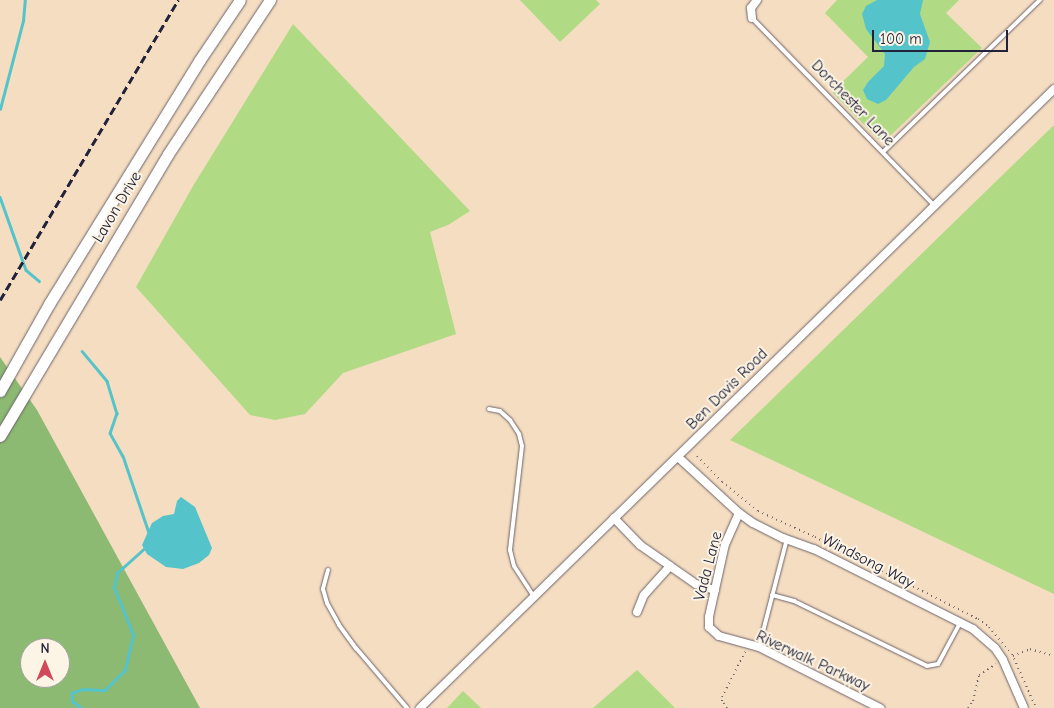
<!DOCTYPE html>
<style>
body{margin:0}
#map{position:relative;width:1054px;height:708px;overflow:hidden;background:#f5ddc1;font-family:"Comic Neue",sans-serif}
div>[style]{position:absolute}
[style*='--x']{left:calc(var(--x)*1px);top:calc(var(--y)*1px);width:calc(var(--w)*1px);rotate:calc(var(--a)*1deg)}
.green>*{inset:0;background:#b0da84}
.forest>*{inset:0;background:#8cba72}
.water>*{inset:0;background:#55c3ca}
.stream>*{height:2.5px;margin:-1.25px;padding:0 1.25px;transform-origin:1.25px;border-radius:1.25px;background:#55c3ca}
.path>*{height:2px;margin-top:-1px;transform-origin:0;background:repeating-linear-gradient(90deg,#6c636a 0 1px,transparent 0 5px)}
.roads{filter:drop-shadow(0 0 1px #6c636a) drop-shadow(0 0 1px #6c636a)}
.service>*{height:4px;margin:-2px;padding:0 2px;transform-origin:2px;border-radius:2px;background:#fff}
.minor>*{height:8px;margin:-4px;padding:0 4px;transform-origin:4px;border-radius:4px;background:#fff}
.primary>*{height:11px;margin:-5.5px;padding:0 5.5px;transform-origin:5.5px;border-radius:5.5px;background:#fff}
.rail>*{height:2.5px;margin-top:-1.25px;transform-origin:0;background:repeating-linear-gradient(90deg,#22223b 0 8px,transparent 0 12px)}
span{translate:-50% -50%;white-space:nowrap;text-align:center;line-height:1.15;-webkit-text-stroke:4px #fcf5e5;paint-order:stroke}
.street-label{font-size:16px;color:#22223b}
.north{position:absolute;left:20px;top:638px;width:50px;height:50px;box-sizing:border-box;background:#fcf5e5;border:1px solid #a5a1a1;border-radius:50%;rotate:0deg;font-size:14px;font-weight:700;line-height:20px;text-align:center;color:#22223b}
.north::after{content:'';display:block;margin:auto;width:18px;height:22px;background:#d1495b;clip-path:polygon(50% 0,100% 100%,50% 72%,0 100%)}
.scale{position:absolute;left:872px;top:30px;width:136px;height:22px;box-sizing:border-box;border:2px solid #22223b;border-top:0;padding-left:6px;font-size:15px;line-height:18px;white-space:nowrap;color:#22223b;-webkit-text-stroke:4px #fcf5e5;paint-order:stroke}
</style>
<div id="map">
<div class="green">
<i style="clip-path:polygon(520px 0,596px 0,600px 4px,560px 42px)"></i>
<i style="clip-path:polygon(837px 0,959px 0,946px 13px,982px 48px,888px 138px,878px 139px,832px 92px,868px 57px,825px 13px)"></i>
<i style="clip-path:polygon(293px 24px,470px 211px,448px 225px,430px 232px,456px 334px,343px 373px,305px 414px,275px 420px,250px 415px,136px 287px,193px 186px)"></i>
<i style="clip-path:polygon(1054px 125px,1054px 594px,730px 440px)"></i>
<i style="clip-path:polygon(637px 670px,675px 708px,593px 708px)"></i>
<i style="clip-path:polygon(463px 691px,481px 708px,447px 708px)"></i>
</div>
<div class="forest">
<i style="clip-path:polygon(evenodd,0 357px,37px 410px,200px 708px,0 708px,0 357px,30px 648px,60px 648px,60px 678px,30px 678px,30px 648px)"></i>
</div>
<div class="water">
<i style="clip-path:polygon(877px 0,923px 0,920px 14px,930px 42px,925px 59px,914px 67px,886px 100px,878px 104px,867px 99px,863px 90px,868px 82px,884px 66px,885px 54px,866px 29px,862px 14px,866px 6px)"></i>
<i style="clip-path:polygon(181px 497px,195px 507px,212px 548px,209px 555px,199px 563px,183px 569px,166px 567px,147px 554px,142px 545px,152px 523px,163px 516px,174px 514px,177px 501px)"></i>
</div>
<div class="stream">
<i style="--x:0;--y:109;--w:91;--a:-75.4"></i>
<i style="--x:23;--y:21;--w:21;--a:-85"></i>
<i style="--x:0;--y:197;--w:77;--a:70.4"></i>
<i style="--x:26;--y:270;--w:17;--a:40"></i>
<i style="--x:82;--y:351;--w:39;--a:50"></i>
<i style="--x:107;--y:381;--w:34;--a:73"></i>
<i style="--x:117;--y:413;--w:21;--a:109"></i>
<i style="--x:110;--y:433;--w:26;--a:61"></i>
<i style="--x:123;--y:456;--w:81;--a:71.3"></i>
<i style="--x:81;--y:708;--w:11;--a:-146"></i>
<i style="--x:72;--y:702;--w:9;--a:-90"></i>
<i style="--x:72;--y:693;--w:12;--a:-20"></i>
<i style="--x:83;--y:689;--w:22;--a:3"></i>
<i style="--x:105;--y:690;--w:28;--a:-45"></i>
<i style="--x:125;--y:670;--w:36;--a:-77"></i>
<i style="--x:133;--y:635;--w:51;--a:-112"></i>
<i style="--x:114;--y:588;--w:15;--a:-79"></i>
<i style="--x:117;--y:573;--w:39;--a:-42"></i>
</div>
<div class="path">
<i style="--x:697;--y:456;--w:36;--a:46"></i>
<i style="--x:722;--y:482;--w:46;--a:38.9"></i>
<i style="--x:758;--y:511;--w:63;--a:24.5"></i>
<i style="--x:815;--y:537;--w:182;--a:26.7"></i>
<i style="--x:978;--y:619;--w:14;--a:36"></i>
<i style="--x:989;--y:627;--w:35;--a:50"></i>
<i style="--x:1012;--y:654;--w:59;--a:66"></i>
<i style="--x:1013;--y:656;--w:18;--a:-22"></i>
<i style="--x:1030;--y:649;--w:25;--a:16"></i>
<i style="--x:727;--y:708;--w:9;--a:-126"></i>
<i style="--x:722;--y:701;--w:4;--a:-90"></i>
<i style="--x:722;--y:697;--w:51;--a:-62.9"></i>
<i style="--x:968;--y:708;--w:9;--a:-54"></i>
<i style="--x:973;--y:701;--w:27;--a:-77"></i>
<i style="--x:979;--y:675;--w:20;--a:-33"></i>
</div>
<div class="roads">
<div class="service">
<i style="--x:752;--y:18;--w:262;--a:45.8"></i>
<i style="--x:883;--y:152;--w:219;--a:-44.1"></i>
<i style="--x:489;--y:409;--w:11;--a:10"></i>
<i style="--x:500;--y:411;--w:13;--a:42"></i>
<i style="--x:510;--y:420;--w:17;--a:57"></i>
<i style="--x:519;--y:434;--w:12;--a:76"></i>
<i style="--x:522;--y:446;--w:105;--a:96.6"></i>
<i style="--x:510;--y:550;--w:16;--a:76"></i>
<i style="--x:514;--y:566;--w:37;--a:57"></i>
<i style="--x:328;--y:570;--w:20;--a:105"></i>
<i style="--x:323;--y:589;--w:15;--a:74"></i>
<i style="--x:327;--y:603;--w:25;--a:61"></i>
<i style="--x:339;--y:625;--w:29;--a:54"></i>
<i style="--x:356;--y:648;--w:79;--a:49.6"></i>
<i style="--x:772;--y:595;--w:23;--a:15"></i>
<i style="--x:794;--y:601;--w:148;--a:26"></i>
<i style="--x:927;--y:666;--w:11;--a:-10"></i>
<i style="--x:938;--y:664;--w:47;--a:-61.8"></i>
<i style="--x:759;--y:647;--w:112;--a:-75.5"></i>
</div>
<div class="minor">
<i style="--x:752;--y:18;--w:10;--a:-96"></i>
<i style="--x:751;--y:8;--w:10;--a:-53"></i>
<i style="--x:678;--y:457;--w:83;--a:42.6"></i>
<i style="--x:739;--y:513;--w:17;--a:36"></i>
<i style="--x:753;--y:523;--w:34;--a:27"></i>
<i style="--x:783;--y:538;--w:33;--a:20"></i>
<i style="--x:814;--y:549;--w:178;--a:26.7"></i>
<i style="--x:973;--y:629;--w:29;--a:41"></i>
<i style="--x:995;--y:648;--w:14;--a:56"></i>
<i style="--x:1003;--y:660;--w:52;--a:66.4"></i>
<i style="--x:739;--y:513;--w:34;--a:114"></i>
<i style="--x:725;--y:544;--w:75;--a:102.4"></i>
<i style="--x:709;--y:617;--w:10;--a:90"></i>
<i style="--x:709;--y:627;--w:13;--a:42"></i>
<i style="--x:719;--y:636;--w:41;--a:15.4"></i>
<i style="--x:759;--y:647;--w:136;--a:26.8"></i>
<i style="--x:614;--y:518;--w:37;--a:46"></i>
<i style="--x:640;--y:545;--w:68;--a:34.9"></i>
<i style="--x:696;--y:584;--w:20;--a:18"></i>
<i style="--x:637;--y:612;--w:18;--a:-68"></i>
<i style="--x:644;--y:595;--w:39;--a:-48"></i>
<i style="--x:420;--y:708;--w:886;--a:-44.31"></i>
</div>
<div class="primary">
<i style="--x:0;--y:391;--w:100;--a:-60.6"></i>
<i style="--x:49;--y:304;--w:286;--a:-58.3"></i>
<i style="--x:199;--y:61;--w:73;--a:-56.1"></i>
<i style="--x:0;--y:436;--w:328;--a:-59.2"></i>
<i style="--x:168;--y:154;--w:185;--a:-56.5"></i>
</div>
</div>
<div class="rail">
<i style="--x:0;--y:300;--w:349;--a:-59.3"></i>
</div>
<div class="street-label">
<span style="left:853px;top:103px;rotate:46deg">Dorchester Lane</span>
<span style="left:117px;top:207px;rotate:-59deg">Lavon Drive</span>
<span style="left:727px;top:389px;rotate:-45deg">Ben Davis Road</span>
<span style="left:868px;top:561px;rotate:27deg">Windsong Way</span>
<span style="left:708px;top:566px;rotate:-75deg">Vada Lane</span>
<span style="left:813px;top:661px;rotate:25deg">Riverwalk Parkway</span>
</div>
<div class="north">N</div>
<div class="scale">100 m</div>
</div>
